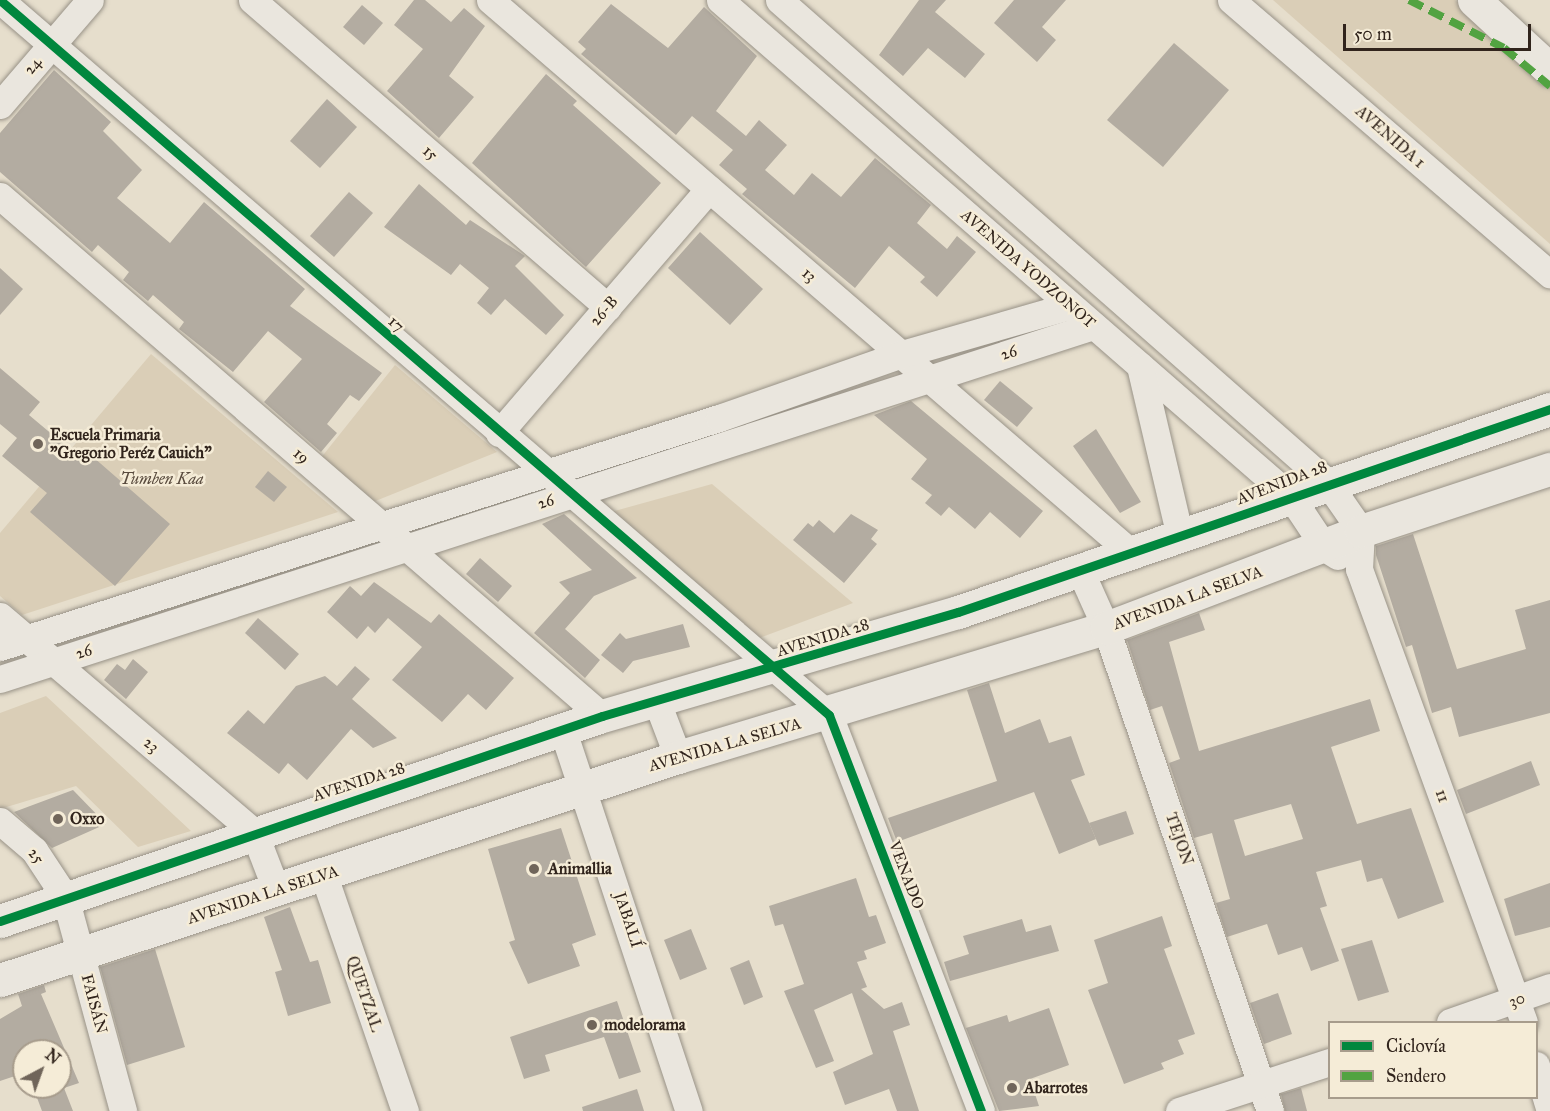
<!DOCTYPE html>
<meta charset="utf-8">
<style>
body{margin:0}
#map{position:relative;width:1550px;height:1111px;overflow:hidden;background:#e6decc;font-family:"IM FELL Great Primer",serif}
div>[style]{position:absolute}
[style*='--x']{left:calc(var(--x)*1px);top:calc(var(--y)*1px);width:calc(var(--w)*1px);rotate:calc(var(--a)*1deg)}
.green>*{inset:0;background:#daceb7}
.building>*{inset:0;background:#b3aca1}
.roads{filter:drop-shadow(0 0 2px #989287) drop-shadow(0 0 2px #989287)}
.street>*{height:27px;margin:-13.5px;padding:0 13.5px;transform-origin:13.5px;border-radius:13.5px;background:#eae6de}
.secondary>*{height:33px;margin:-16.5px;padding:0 16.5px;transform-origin:16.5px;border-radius:16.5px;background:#eae6de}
.quiet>*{height:8px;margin-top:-4px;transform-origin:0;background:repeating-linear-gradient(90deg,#52a341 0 15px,transparent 0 23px)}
.cycleway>*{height:9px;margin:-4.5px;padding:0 4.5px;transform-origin:4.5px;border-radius:4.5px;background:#00873e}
.dots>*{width:16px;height:16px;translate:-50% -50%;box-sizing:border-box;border:3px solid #f5ecd7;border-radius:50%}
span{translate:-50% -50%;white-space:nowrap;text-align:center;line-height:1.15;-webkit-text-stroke:5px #f5ecd7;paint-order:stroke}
.street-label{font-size:16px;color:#31241c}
.poi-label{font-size:16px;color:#31241c;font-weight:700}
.left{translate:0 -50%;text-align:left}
.park-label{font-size:16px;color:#594b3e;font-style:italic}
.legend{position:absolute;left:1328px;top:1021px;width:210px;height:78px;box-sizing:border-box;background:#f5ecd7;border:2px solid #a79c8c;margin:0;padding:8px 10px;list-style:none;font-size:18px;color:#31241c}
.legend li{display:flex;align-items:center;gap:12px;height:30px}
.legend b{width:30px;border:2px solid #a79c8c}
.north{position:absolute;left:12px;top:1039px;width:60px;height:60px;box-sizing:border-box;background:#f5ecd7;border:2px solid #a79c8c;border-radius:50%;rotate:41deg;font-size:16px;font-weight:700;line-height:24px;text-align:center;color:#31241c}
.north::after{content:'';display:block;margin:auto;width:21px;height:27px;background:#70655a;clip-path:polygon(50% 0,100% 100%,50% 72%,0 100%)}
.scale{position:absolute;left:1343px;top:24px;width:188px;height:27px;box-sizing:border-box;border:3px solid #31241c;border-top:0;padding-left:8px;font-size:18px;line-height:21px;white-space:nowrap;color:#31241c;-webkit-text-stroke:4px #f5ecd7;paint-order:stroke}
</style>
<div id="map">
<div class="green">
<i style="clip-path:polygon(1273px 0,1455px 0,1550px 83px,1550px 244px)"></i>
<i style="clip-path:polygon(151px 354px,338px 512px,22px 615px,0 596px,0 533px)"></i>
<i style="clip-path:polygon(395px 365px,497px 452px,373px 502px,320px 459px)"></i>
<i style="clip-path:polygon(712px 484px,853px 603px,759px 638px,611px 512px)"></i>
<i style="clip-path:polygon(46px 696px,191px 831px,138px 847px,76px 786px,0 809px,0 713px)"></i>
</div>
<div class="building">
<i style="clip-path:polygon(414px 0,425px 0,451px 22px,464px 8px,485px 26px,449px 76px,474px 97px,439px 138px,387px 91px,423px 49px,394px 25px)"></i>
<i style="clip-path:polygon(919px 0,946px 0,935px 12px,985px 54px,965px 78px,928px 48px,903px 76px,879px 55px)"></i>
<i style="clip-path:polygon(1014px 0,1066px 0,1042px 27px,1056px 40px,1037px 62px,994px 23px)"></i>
<i style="clip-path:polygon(611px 4px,668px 48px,704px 7px,757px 56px,716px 111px,746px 136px,759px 120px,787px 145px,765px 170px,794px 195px,812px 173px,841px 197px,875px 158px,931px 205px,917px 223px,947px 249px,957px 236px,976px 252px,937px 297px,920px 282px,925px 277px,889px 246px,855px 288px,742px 194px,747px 189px,719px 165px,733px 150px,692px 116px,676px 135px,581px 54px,586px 49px,578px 42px)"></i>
<i style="clip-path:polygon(362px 5px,383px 23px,364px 45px,343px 27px)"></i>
<i style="clip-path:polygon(1174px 43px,1229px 90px,1163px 167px,1107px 120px)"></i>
<i style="clip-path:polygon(54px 70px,111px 122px,103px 131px,142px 170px,117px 198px,170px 243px,204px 202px,305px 289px,290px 306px,382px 373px,359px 401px,350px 395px,327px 424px,337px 433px,321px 452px,264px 402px,302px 359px,268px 331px,233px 372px,179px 329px,184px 322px,153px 295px,148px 301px,123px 280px,129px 272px,98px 245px,92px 252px,0 172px,0 133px)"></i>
<i style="clip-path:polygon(546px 74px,577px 101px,573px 105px,661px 183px,586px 267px,472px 163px)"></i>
<i style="clip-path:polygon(327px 99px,357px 127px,320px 168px,290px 141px)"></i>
<i style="clip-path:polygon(419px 184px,466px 225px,470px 220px,525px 256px,515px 266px,564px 315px,546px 335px,505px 299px,491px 315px,477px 303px,489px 288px,460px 264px,451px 275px,384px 227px)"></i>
<i style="clip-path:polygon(349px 192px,373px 213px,334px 257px,310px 236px)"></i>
<i style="clip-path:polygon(700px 232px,763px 289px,730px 325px,668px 268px)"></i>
<i style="clip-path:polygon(0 268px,23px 289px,0 315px)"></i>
<i style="clip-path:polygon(0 368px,40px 402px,29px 415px,79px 457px,85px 450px,170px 524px,115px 586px,30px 512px,47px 493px,2px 456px,17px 438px,0 424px)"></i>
<i style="clip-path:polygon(1000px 381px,1033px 408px,1017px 427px,984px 400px)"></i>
<i style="clip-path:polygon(911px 401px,1043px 511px,1020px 538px,990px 512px,975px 529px,949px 507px,941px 516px,925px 503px,932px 495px,911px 479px,927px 459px,874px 415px)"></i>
<i style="clip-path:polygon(1096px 429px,1141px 502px,1120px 513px,1073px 446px)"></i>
<i style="clip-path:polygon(268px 471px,287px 487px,274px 502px,255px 487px)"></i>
<i style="clip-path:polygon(564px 514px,637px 578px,594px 596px,565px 629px,600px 660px,585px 678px,534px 633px,570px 593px,559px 582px,592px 570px,542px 524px)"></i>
<i style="clip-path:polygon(851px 514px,878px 530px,871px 539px,877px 544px,844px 583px,793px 540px,808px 523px,813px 527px,819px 520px,834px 533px)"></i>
<i style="clip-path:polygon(1413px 534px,1457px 669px,1526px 649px,1515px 610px,1550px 600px,1550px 713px,1459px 737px,1451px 707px,1432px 713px,1412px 645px,1406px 647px,1376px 555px,1376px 546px)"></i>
<i style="clip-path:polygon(480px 558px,512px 586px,498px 602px,466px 574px)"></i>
<i style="clip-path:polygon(374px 582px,431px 623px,439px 614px,514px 678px,486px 710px,468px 694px,442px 722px,392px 680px,422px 647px,388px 618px,375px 633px,368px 626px,357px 639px,327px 612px,350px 586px,361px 596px)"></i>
<i style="clip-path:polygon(evenodd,1199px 613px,1205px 630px,1169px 642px,1199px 751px,1370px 699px,1380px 731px,1331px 747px,1357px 824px,1411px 808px,1444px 902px,1398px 919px,1382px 878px,1367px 882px,1361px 860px,1316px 872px,1327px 906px,1320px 908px,1339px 961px,1311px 971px,1302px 947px,1278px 955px,1267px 924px,1227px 937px,1216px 903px,1230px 899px,1212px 833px,1194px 838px,1169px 763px,1180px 759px,1162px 706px,1150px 710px,1127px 640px,1199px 613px,1291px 804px,1303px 839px,1245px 856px,1234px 820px,1291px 804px)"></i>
<i style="clip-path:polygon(258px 618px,299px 654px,285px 670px,245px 633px)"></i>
<i style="clip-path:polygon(683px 624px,690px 647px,633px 661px,623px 673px,601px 655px,620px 633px,626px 639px)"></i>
<i style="clip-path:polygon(133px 659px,148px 672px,126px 699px,104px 680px,117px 664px,125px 670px)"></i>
<i style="clip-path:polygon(355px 666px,370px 679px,352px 699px,397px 738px,373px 748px,351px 729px,307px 780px,288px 763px,279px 774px,227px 733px,248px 710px,264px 724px,296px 686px,325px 676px,337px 686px)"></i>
<i style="clip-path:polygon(989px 683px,1005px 733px,1040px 719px,1049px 743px,1071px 736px,1085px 775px,1071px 780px,1096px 839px,1059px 854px,1034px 792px,897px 842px,888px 818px,997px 781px,967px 690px)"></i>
<i style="clip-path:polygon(1531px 761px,1540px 785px,1466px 814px,1457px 790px)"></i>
<i style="clip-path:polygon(73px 790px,106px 824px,52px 848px,14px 812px)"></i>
<i style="clip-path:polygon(1126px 811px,1134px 834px,1099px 846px,1089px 823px)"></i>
<i style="clip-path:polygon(561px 828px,596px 935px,572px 944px,580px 966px,528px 984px,509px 942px,515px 940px,488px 849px)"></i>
<i style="clip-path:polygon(856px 878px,869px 917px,876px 915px,886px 943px,864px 951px,867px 959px,857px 962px,867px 987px,861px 989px,884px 1009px,902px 1002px,910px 1025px,893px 1031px,919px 1111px,897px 1111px,889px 1089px,845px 1105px,833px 1072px,873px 1054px,852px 993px,814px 1010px,834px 1061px,816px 1068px,784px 991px,804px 984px,783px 924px,775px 926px,769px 906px)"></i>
<i style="clip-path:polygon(1550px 883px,1550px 927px,1515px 936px,1504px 899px)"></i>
<i style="clip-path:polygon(290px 907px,310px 962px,318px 960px,331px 1003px,288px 1016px,275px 972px,282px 970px,264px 917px)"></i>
<i style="clip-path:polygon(1162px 916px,1172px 946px,1164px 949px,1195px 1034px,1178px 1040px,1184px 1054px,1161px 1063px,1164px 1069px,1124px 1084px,1088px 990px,1108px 983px,1094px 940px)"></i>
<i style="clip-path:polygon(1022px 919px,1026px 932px,1051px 925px,1059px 951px,950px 981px,944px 962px,969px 954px,963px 936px)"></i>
<i style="clip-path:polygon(691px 929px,707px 969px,680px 980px,664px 940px)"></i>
<i style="clip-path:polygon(1372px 940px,1389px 992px,1358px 1001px,1341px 949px)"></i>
<i style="clip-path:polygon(155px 949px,185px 1047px,127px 1065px,100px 967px)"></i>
<i style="clip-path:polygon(749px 960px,763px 997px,744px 1005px,730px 968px)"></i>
<i style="clip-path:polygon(44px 985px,46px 992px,41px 994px,79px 1083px,64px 1088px,73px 1111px,42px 1111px,33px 1087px,60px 1087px,60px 1051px,24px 1051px,24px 1073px,0 1081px,0 1019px,22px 1006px,18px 994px)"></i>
<i style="clip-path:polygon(1278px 993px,1292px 1034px,1264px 1044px,1250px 1003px)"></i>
<i style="clip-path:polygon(617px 1001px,641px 1072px,619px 1079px,604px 1037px,545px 1055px,550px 1071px,524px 1079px,510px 1037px)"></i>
<i style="clip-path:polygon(1049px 1008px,1069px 1065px,1030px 1079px,1039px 1106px,999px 1111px,966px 1028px,1007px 1015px,1009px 1022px)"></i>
<i style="clip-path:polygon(1301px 1088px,1307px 1111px,1285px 1111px,1281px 1094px)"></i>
<i style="clip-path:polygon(637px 1089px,644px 1111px,583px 1111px,582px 1107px)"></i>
</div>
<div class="roads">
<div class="street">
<i style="--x:0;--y:0;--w:1095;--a:40.78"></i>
<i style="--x:829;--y:715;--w:424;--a:69"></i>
<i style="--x:252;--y:0;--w:470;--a:40.8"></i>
<i style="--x:490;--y:0;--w:842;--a:40.76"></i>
<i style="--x:720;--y:0;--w:757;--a:41.04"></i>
<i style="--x:1291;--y:497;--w:61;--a:56.3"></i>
<i style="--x:1325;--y:548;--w:15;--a:32"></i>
<i style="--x:779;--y:0;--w:730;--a:41.33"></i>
<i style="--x:1327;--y:482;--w:60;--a:55.2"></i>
<i style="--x:1361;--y:531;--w:38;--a:93"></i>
<i style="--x:1359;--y:569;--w:482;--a:70"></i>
<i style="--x:1231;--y:0;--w:421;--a:40.7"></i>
<i style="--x:0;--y:105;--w:138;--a:-49.4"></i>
<i style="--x:0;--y:196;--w:795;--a:40.82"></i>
<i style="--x:1140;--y:366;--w:176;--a:76.8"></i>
<i style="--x:499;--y:433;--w:322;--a:-49.3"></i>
<i style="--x:1080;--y:570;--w:64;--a:65.9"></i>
<i style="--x:1106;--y:628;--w:510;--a:71.25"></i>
<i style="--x:0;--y:616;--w:333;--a:40.4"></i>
<i style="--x:254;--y:832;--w:64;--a:69"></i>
<i style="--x:0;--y:647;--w:755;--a:-17.67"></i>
<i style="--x:719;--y:418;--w:194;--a:-19.3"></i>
<i style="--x:902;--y:354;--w:174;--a:-16"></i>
<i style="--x:0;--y:679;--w:1149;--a:-17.9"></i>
<i style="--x:657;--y:702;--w:59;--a:69.1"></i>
<i style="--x:563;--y:731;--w:400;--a:71.7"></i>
<i style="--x:0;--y:821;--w:45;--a:40.5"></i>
<i style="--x:34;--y:850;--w:56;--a:56.6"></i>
<i style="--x:65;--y:897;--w:222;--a:74.8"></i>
<i style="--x:324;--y:876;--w:249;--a:71"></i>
<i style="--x:1450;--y:1022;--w:106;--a:-19.3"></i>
<i style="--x:1536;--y:1065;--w:48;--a:73.1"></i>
<i style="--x:1179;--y:1111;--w:159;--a:-18"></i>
</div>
<div class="secondary">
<i style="--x:1474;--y:0;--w:103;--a:42.6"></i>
<i style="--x:0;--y:921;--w:636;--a:-18.81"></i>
<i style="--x:602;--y:716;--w:371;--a:-16.3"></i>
<i style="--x:958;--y:612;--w:626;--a:-18.93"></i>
<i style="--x:0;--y:980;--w:714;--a:-18.21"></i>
<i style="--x:678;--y:757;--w:447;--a:-16.8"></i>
<i style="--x:1106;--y:628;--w:273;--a:-20.8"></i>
<i style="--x:1361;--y:531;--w:199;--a:-18.2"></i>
</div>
</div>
<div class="quiet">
<i style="--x:1409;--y:0;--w:106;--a:26.8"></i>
<i style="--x:1504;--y:48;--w:60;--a:39.6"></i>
</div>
<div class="cycleway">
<i style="--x:0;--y:0;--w:1095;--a:40.78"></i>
<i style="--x:829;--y:715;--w:424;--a:69"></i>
<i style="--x:0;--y:921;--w:636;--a:-18.81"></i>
<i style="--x:602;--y:716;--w:371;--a:-16.3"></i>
<i style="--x:958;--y:612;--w:626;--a:-18.93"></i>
</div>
<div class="dots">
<i style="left:38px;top:444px;background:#70655a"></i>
<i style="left:58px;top:819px;background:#70655a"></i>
<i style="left:534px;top:869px;background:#70655a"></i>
<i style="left:592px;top:1025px;background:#70655a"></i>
<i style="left:1012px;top:1088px;background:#70655a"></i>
</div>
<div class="street-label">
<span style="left:33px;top:66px;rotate:-49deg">24</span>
<span style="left:1390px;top:137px;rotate:41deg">AVENIDA 1</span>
<span style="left:430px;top:153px;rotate:41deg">15</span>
<span style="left:1028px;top:269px;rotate:41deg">AVENIDA YODZONOT</span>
<span style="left:809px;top:275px;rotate:41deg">13</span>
<span style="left:604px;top:311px;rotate:-49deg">26-B</span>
<span style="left:396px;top:324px;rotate:41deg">17</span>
<span style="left:1009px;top:353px;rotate:-18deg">26</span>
<span style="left:301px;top:456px;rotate:41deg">19</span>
<span style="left:1282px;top:483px;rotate:-21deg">AVENIDA 28</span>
<span style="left:546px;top:502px;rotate:-18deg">26</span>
<span style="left:1188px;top:598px;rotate:-20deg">AVENIDA LA SELVA</span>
<span style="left:823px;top:638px;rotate:-17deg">AVENIDA 28</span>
<span style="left:84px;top:652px;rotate:-18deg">26</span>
<span style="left:151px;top:745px;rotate:40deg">23</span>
<span style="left:725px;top:745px;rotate:-16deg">AVENIDA LA SELVA</span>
<span style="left:359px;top:782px;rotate:-18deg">AVENIDA 28</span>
<span style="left:1442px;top:796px;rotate:70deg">11</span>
<span style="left:1179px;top:839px;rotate:71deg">TEJON</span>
<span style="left:36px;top:856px;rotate:51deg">25</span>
<span style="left:906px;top:875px;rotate:69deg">VENADO</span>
<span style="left:263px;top:895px;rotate:-18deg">AVENIDA LA SELVA</span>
<span style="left:628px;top:920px;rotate:72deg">JABALÍ</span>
<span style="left:364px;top:994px;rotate:71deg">QUETZAL</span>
<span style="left:1517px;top:1000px;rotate:-20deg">30</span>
<span style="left:94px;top:1004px;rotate:75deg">FAISÁN</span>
</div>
<div class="poi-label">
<span class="left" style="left:50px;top:444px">Escuela Primaria<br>"Gregorio Peréz Cauich"</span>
<span class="left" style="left:70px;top:819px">Oxxo</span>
<span class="left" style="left:548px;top:869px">Animallia</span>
<span class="left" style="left:604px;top:1025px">modelorama</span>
<span class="left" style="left:1024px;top:1088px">Abarrotes</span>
</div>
<div class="park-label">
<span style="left:162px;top:479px">Tumben Kaa</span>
</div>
<ul class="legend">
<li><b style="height:8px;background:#00873e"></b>Ciclovía</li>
<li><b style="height:8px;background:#52a341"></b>Sendero</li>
</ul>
<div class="north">N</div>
<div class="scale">50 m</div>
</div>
